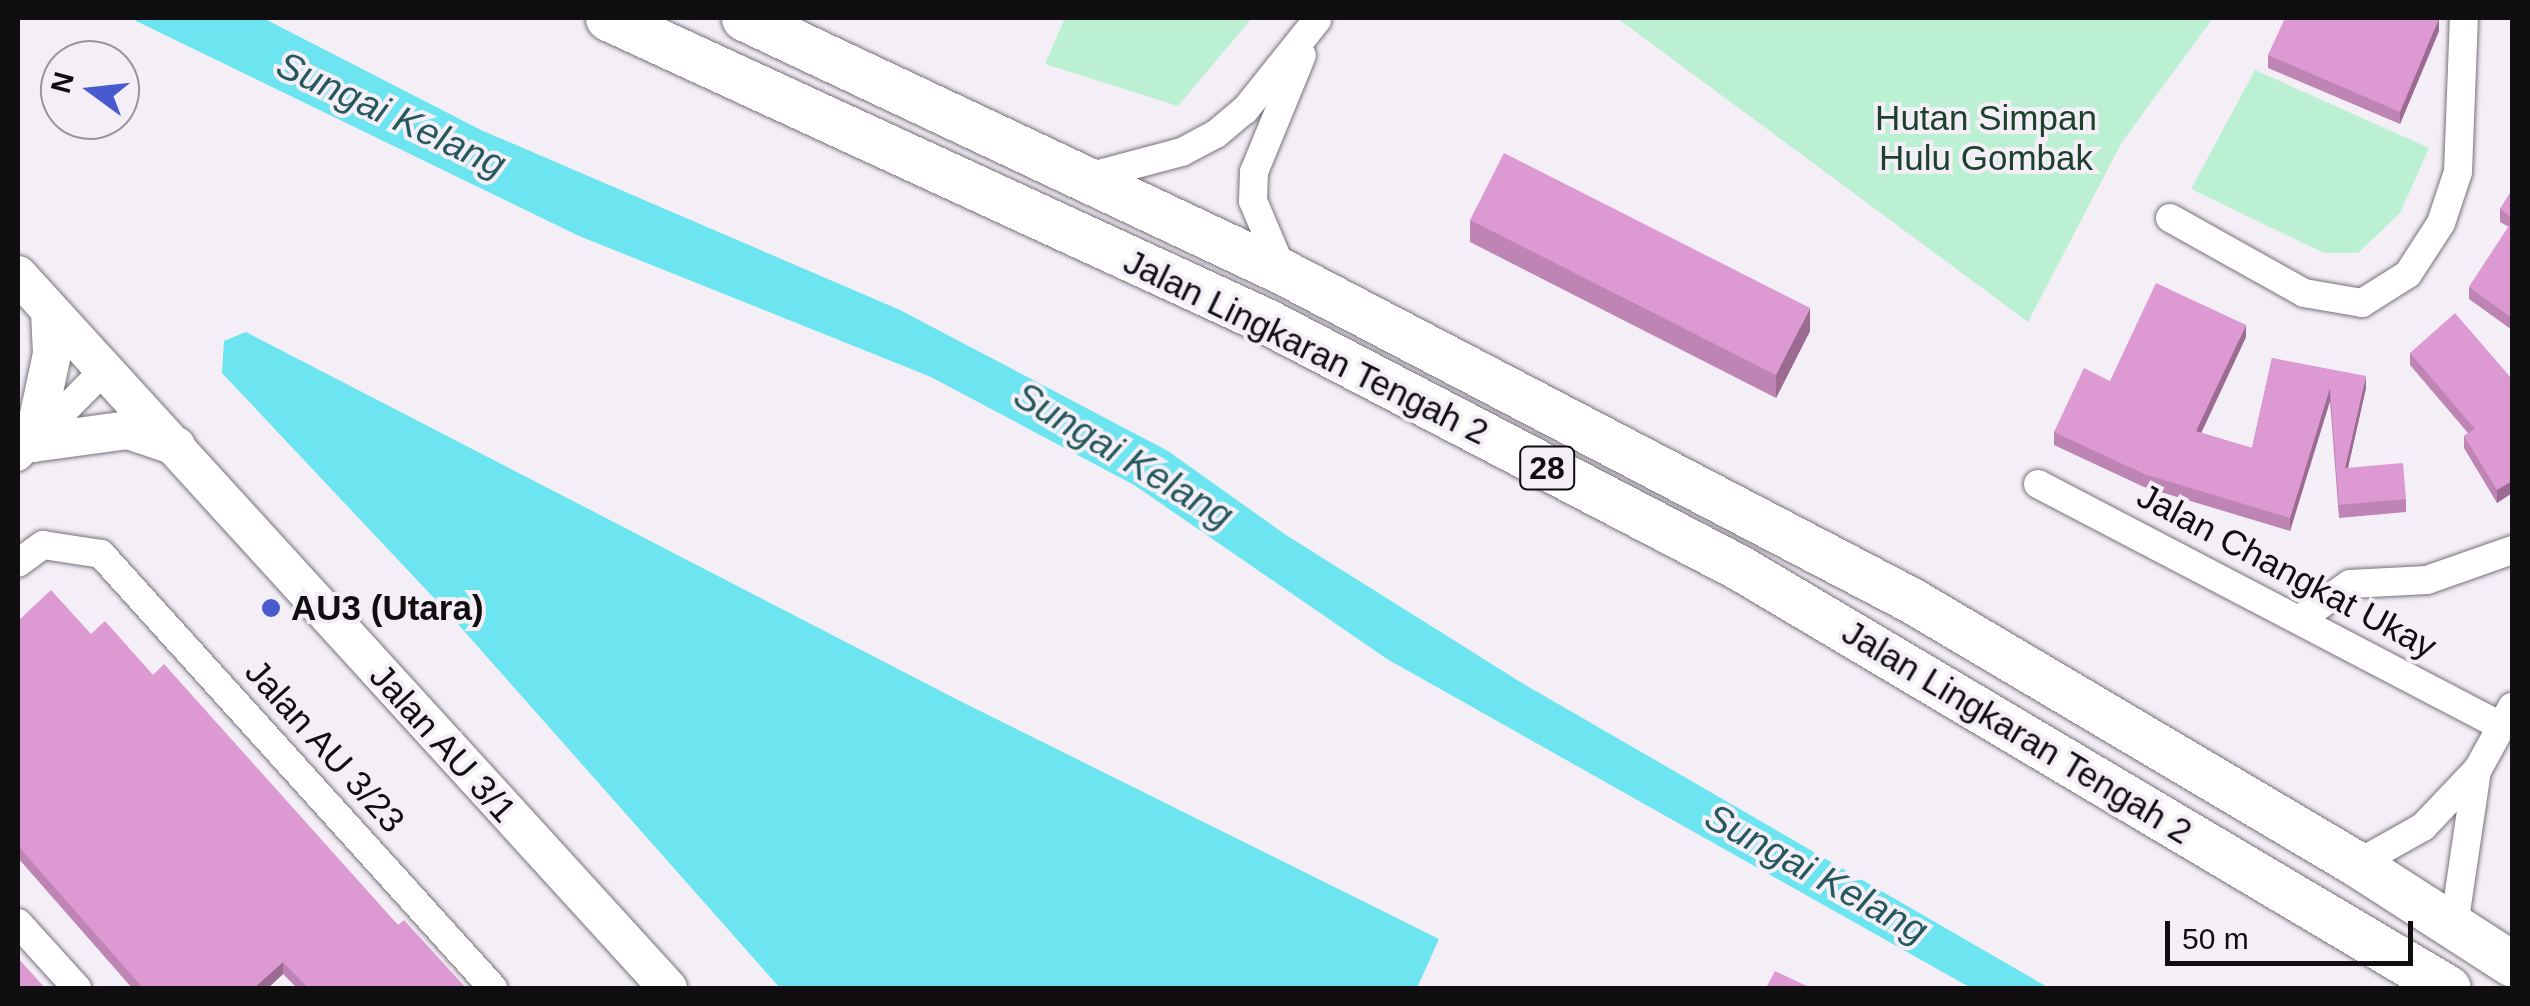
<!DOCTYPE html>
<style>
body{margin:0}
#map{position:relative;width:2530px;height:1006px;overflow:hidden;background:#f4eef7;font-family:Arial,sans-serif}
div>[style]{position:absolute}
[style*='--x']{left:calc(var(--x)*1px);top:calc(var(--y)*1px);width:calc(var(--w)*1px);rotate:calc(var(--a)*1deg)}
.green>*{inset:0;background:#bbf0d3}
.water>*{inset:0;background:#6de5f0}
.roads{filter:drop-shadow(0 0 2px #77727a) drop-shadow(0 0 2px #77727a)}
.minor>*{height:28px;margin:-14px;padding:0 14px;transform-origin:14px;border-radius:14px;background:#fff}
.secondary>*{height:38px;margin:-19px;padding:0 19px;transform-origin:19px;border-radius:19px;background:#fff}
.trunk>*{height:45px;margin:-22.5px;padding:0 22.5px;transform-origin:22.5px;border-radius:22.5px;background:#fff}
.wall>*{inset:0;background:#be84b4}
.shaded-wall>*{inset:0;background:#9b6b92}
.building>*{inset:0;background:#dd99d1}
.dots>*{width:28px;height:28px;translate:-50% -50%;box-sizing:border-box;border:5px solid #f4eef7;border-radius:50%}
span{translate:-50% -50%;white-space:nowrap;text-align:center;line-height:1.15;-webkit-text-stroke:8px #f4eef7;paint-order:stroke}
.shield-label span{padding:2px 8px;background:#f4eef7;border:2px solid;border-radius:8px;-webkit-text-stroke-width:0}
.shield-label{font-size:32px;color:#100e11;font-weight:700}
.park-label{font-size:35px;color:#1c422f}
.street-label{font-size:35px;color:#100e11}
.poi-label{font-size:35px;color:#100e11;font-weight:700}
.left{translate:0 -50%;text-align:left}
.water-label{font-size:38px;color:#25595d;font-style:italic}
.frame{position:absolute;inset:0;border:20px solid #100e11;pointer-events:none}
.north{position:absolute;left:40px;top:40px;width:100px;height:100px;box-sizing:border-box;background:#f4eef7;border:2px solid #99949b;border-radius:50%;rotate:285deg;font-size:28px;font-weight:700;line-height:40px;text-align:center;color:#100e11}
.north::after{content:'';display:block;margin:auto;width:35px;height:45px;background:#475bcf;clip-path:polygon(50% 0,100% 100%,50% 72%,0 100%)}
.scale{position:absolute;left:2165px;top:921px;width:248px;height:45px;box-sizing:border-box;border:5px solid #100e11;border-top:0;padding-left:12px;font-size:30px;line-height:35px;white-space:nowrap;color:#100e11;-webkit-text-stroke:8px #f4eef7;paint-order:stroke}
</style>
<div id="map">
<div class="green">
<i style="clip-path:polygon(1065px 18px,1252px 18px,1178px 106px,1045px 64px)"></i>
<i style="clip-path:polygon(1617px 18px,2213px 18px,2122px 142px,2028px 322px)"></i>
<i style="clip-path:polygon(2255px 70px,2429px 148px,2400px 213px,2358px 253px,2324px 253px,2191px 189px)"></i>
</div>
<div class="water">
<i style="clip-path:polygon(130px 18px,263px 18px,481px 130px,900px 310px,1168px 451px,1286px 535px,1522px 683px,2049px 988px,1971px 988px,1387px 659px,1134px 485px,931px 377px,579px 236px)"></i>
<i style="clip-path:polygon(246px 332px,960px 701px,1439px 939px,1417px 988px,780px 988px,449px 614px,222px 373px,224px 341px)"></i>
</div>
<div class="roads">
<div class="minor">
<i style="--x:1084;--y:178;--w:101;--a:-14.9"></i>
<i style="--x:1182;--y:152;--w:38;--a:-28"></i>
<i style="--x:1216;--y:134;--w:38;--a:-40"></i>
<i style="--x:1245;--y:110;--w:115;--a:-51.3"></i>
<i style="--x:2170;--y:218;--w:154;--a:29.2"></i>
<i style="--x:2304;--y:293;--w:59;--a:9.8"></i>
<i style="--x:2362;--y:303;--w:54;--a:-32.2"></i>
<i style="--x:2408;--y:274;--w:61;--a:-57.1"></i>
<i style="--x:2441;--y:223;--w:54;--a:-71.6"></i>
<i style="--x:2458;--y:172;--w:154;--a:-87.8"></i>
<i style="--x:1283;--y:272;--w:77;--a:-112.9"></i>
<i style="--x:1253;--y:201;--w:29;--a:-88"></i>
<i style="--x:1254;--y:172;--w:126;--a:-67.7"></i>
<i style="--x:18;--y:457;--w:122;--a:-45.3"></i>
<i style="--x:2038;--y:484;--w:522;--a:27.6"></i>
<i style="--x:18;--y:563;--w:31;--a:-36"></i>
<i style="--x:43;--y:545;--w:59;--a:8.8"></i>
<i style="--x:101;--y:554;--w:585;--a:47.91"></i>
<i style="--x:2300;--y:619;--w:61;--a:-35"></i>
<i style="--x:2350;--y:584;--w:77;--a:-3"></i>
<i style="--x:2427;--y:580;--w:90;--a:-19.4"></i>
<i style="--x:2357;--y:864;--w:76;--a:-29.3"></i>
<i style="--x:2423;--y:827;--w:80;--a:-46.5"></i>
<i style="--x:2478;--y:769;--w:71;--a:-61.3"></i>
<i style="--x:18;--y:923;--w:88;--a:47.8"></i>
<i style="--x:2454;--y:926;--w:158;--a:-81.6"></i>
</div>
<div class="secondary">
<i style="--x:18;--y:275;--w:965;--a:47.65"></i>
<i style="--x:50;--y:311;--w:43;--a:87.3"></i>
<i style="--x:52;--y:354;--w:91;--a:102.1"></i>
<i style="--x:33;--y:443;--w:96;--a:-7.8"></i>
<i style="--x:128;--y:430;--w:51;--a:18.4"></i>
</div>
<div class="trunk">
<i style="--x:608;--y:18;--w:724;--a:24.73"></i>
<i style="--x:1266;--y:321;--w:534;--a:27.52"></i>
<i style="--x:1740;--y:568;--w:823;--a:30.68"></i>
<i style="--x:744;--y:18;--w:596;--a:25.23"></i>
<i style="--x:1283;--y:272;--w:708;--a:27.58"></i>
<i style="--x:1911;--y:600;--w:518;--a:30.62"></i>
<i style="--x:2357;--y:864;--w:184;--a:32.8"></i>
</div>
</div>
<div class="wall">
<i style="clip-path:polygon(2439px 31px,2400px 124px,2268px 68px,2268px 55px)"></i>
<i style="clip-path:polygon(2512px 190px,2512px 330px,2469px 299px,2469px 287px,2509px 227px,2500px 222px,2500px 209px)"></i>
<i style="clip-path:polygon(1470px 220px,1810px 331px,1776px 398px,1470px 242px)"></i>
<i style="clip-path:polygon(2246px 337px,2201px 433px,2252px 448px,2272px 358px,2366px 388px,2348px 468px,2406px 499px,2406px 512px,2339px 518px,2330px 401px,2290px 531px,2144px 487px,2054px 445px,2054px 432px,2110px 381px)"></i>
<i style="clip-path:polygon(2410px 353px,2512px 379px,2512px 493px,2497px 503px,2464px 448px,2464px 436px,2468px 433px,2410px 365px)"></i>
<i style="clip-path:polygon(18px 621px,91px 634px,153px 675px,398px 925px,466px 988px,297px 988px,283px 974px,268px 988px,132px 988px,18px 858px)"></i>
</div>
<div class="shaded-wall">
<i style="clip-path:polygon(2439px 18px,2439px 31px,2400px 124px,2400px 112px)"></i>
<i style="clip-path:polygon(1810px 308px,1810px 331px,1776px 398px,1776px 375px)"></i>
<i style="clip-path:polygon(2246px 325px,2246px 337px,2196px 444px,2196px 431px)"></i>
<i style="clip-path:polygon(2366px 376px,2366px 388px,2345px 481px,2345px 468px)"></i>
<i style="clip-path:polygon(2330px 388px,2330px 401px,2290px 531px,2290px 518px)"></i>
<i style="clip-path:polygon(2512px 481px,2512px 493px,2497px 503px,2497px 490px)"></i>
<i style="clip-path:polygon(283px 962px,283px 974px,268px 988px,254px 988px)"></i>
</div>
<div class="building">
<i style="clip-path:polygon(2285px 18px,2439px 18px,2400px 112px,2268px 55px)"></i>
<i style="clip-path:polygon(1504px 153px,1810px 308px,1776px 375px,1470px 220px)"></i>
<i style="clip-path:polygon(2512px 190px,2512px 218px,2500px 209px)"></i>
<i style="clip-path:polygon(2512px 221px,2512px 318px,2469px 287px)"></i>
<i style="clip-path:polygon(2156px 283px,2246px 325px,2196px 431px,2252px 448px,2272px 358px,2366px 376px,2345px 468px,2403px 463px,2406px 499px,2339px 505px,2330px 388px,2290px 518px,2144px 474px,2054px 432px,2084px 368px,2110px 381px)"></i>
<i style="clip-path:polygon(2455px 313px,2512px 379px,2512px 481px,2497px 490px,2464px 436px,2475px 429px,2410px 353px)"></i>
<i style="clip-path:polygon(51px 590px,91px 634px,105px 621px,153px 675px,164px 664px,398px 925px,404px 920px,466px 988px,308px 988px,283px 962px,254px 988px,143px 988px,18px 846px,18px 621px)"></i>
<i style="clip-path:polygon(18px 958px,45px 988px,18px 988px)"></i>
<i style="clip-path:polygon(1775px 971px,1811px 988px,1766px 988px)"></i>
</div>
<div class="dots">
<i style="left:271px;top:608px;background:#475bcf"></i>
</div>
<div class="shield-label">
<span style="left:1547px;top:468px">28</span>
</div>
<div class="park-label">
<span style="left:1986px;top:138px">Hutan Simpan<br>Hulu Gombak</span>
</div>
<div class="street-label">
<span style="left:1306px;top:347px;rotate:26deg">Jalan Lingkaran Tengah 2</span>
<span style="left:2287px;top:571px;rotate:28deg">Jalan Changkat Ukay</span>
<span style="left:2017px;top:732px;rotate:31deg">Jalan Lingkaran Tengah 2</span>
<span style="left:443px;top:743px;rotate:48deg">Jalan AU 3/1</span>
<span style="left:325px;top:746px;rotate:48deg">Jalan AU 3/23</span>
</div>
<div class="poi-label">
<span class="left" style="left:291px;top:608px">AU3 (Utara)</span>
</div>
<div class="water-label">
<span style="left:391px;top:115px;rotate:25deg">Sungai Kelang</span>
<span style="left:1123px;top:456px;rotate:31deg">Sungai Kelang</span>
<span style="left:1816px;top:874px;rotate:29deg">Sungai Kelang</span>
</div>
<div class="frame"></div>
<div class="north">N</div>
<div class="scale">50 m</div>
</div>
